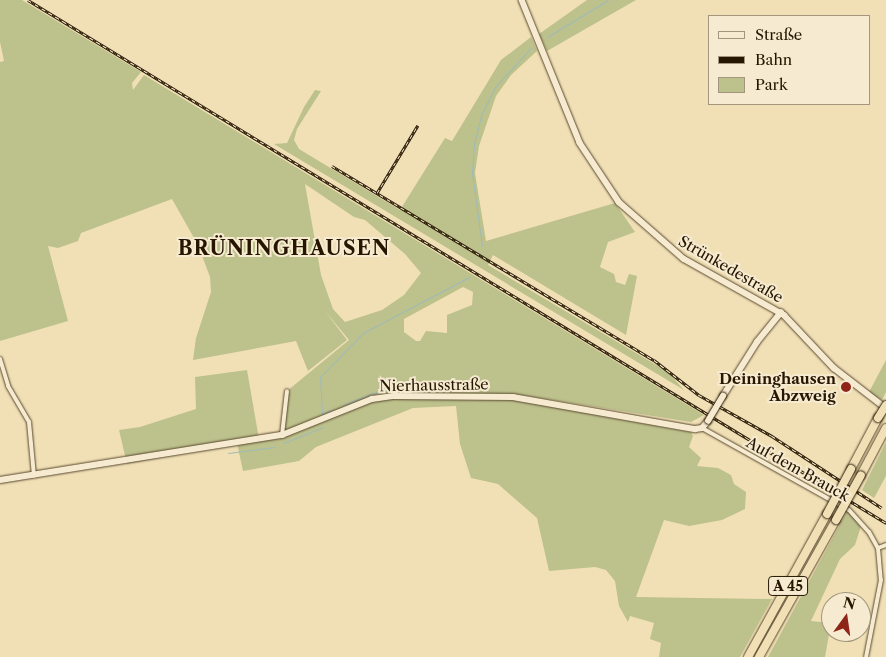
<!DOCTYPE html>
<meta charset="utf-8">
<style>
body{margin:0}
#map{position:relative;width:886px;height:657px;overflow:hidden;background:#f1e0b6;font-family:"Libre Caslon Text",serif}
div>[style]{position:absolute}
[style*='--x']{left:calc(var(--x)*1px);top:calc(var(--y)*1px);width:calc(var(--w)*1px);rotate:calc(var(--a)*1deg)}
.green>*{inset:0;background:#bdc18c}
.stream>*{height:1px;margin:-0.5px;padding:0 0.5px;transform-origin:0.5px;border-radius:0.5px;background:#9ebbb8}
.roads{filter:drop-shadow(0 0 1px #59482e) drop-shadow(0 0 1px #59482e)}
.minor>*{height:4px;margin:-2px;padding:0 2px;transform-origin:2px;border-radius:2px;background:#f6ebd0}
.secondary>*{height:5.5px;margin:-2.75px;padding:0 2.75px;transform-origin:2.75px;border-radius:2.75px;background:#f6ebd0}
.motorway>*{height:8px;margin:-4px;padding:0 4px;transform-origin:4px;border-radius:4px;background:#f1e0b6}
.rail>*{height:3px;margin-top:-1.5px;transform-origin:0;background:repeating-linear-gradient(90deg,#f6ebd0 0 4px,#261600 0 8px);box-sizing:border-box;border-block:1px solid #261600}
.bridges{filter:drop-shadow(0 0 1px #261600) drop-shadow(0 0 1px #261600)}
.secondary-bridge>*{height:5.5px;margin:-2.75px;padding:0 2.75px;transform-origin:2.75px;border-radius:2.75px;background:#f6ebd0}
.motorway-bridge>*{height:8px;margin:-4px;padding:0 4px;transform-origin:4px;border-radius:4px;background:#f1e0b6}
.dots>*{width:14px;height:14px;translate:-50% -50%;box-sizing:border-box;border:2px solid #f6ebd0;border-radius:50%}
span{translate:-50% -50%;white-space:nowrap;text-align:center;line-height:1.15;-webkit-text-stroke:4px #f6ebd0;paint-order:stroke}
.shield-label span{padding:1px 4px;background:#f6ebd0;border:1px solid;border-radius:4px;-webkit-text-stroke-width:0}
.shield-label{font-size:14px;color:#261600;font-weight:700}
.street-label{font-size:15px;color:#261600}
.poi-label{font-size:15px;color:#261600;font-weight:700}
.right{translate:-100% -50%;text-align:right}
.district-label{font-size:20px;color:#261600;font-weight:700;letter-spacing:1px}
.legend{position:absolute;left:708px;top:15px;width:162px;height:90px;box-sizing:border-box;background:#f6ebd0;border:1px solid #a3967d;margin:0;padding:6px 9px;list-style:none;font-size:15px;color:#261600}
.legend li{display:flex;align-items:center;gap:10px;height:25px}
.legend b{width:25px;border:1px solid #a3967d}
.north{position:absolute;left:821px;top:592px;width:50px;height:50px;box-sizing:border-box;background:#f6ebd0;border:1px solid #a3967d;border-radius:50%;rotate:14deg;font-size:14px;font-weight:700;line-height:20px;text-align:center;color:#261600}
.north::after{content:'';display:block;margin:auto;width:18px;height:22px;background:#8f2418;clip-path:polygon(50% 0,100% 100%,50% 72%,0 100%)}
</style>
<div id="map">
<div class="green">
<i style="clip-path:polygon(evenodd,0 0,22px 0,141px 72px,132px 83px,133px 90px,144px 75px,704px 415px,691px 422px,527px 396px,419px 393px,415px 389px,415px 398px,508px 399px,691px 432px,693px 436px,689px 447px,701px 458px,697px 466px,718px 468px,731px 475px,734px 484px,746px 492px,745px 509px,722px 520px,689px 526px,664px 520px,636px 597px,772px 599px,740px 657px,659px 657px,661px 643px,650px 639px,654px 623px,630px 616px,628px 622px,619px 606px,615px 581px,606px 570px,595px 567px,549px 571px,537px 518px,498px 484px,471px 478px,460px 444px,456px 406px,413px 408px,316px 447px,299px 461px,243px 471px,237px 443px,127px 464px,119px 430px,140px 427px,196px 409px,195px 377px,247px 370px,259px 439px,282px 435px,287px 391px,349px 340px,325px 311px,347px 340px,308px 371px,296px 341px,193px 360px,196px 338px,211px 292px,210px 277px,198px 245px,172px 199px,81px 233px,78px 241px,58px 248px,48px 246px,68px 321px,0 341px,0 62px,4px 61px,0 42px,0 0,305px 184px,354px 217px,365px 220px,405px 254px,421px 273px,404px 295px,382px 310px,345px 322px,333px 309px,321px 275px,305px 184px,0 0,463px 287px,473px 292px,472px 305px,447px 315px,447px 333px,426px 331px,420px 341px,416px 341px,404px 332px,404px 319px,463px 287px)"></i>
<i style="clip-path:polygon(587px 0,636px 0,547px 51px,539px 34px)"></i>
<i style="clip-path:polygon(531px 37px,537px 51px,511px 75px,496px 96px,479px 146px,475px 173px,486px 241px,615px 203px,635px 232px,608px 242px,600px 267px,614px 274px,616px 282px,625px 285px,629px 274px,637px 276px,626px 335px,493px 255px,488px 265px,668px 372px,684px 390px,274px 144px,287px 143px,304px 107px,315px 90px,321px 91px,297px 129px,294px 140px,299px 149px,400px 210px,445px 138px,452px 141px,501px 60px)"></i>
<i style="clip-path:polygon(886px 360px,886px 392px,882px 400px,869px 392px)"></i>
<i style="clip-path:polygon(886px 442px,886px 476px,874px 498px,862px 490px)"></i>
<i style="clip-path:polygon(848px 510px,862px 523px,855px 545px,840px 559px,811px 621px,831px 623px,825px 657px,768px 657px)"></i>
</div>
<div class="stream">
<i style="--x:547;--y:37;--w:71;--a:-31.2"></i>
<i style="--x:482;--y:246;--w:74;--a:-97.8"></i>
<i style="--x:472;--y:173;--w:29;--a:-86"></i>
<i style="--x:474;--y:144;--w:32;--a:-76"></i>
<i style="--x:482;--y:113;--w:30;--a:-63"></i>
<i style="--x:496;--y:86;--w:52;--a:-47.4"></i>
<i style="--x:343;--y:405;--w:32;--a:-22"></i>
<i style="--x:373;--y:393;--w:21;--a:-11"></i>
<i style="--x:323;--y:413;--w:8;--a:-23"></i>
<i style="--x:322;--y:414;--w:37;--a:-93"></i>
<i style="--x:320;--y:377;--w:62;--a:-45.7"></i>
<i style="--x:363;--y:333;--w:120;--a:-27.8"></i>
<i style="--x:284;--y:443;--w:42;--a:-22.3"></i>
<i style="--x:228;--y:453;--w:47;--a:-7.3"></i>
</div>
<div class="roads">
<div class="minor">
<i style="--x:0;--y:359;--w:28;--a:73"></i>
<i style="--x:8;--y:386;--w:42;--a:59.7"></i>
<i style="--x:29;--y:422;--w:54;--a:84.7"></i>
<i style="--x:702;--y:428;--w:168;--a:29.2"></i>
<i style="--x:849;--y:510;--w:30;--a:48"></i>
<i style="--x:869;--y:532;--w:18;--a:61"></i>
<i style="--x:878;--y:548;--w:32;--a:85"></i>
<i style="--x:881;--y:580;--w:78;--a:101"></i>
<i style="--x:282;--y:435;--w:44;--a:-83.5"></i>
<i style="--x:878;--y:548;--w:9;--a:-21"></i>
</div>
<div class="secondary">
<i style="--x:522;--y:0;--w:154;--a:67.9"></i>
<i style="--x:580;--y:143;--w:71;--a:56.5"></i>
<i style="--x:619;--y:202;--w:86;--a:41.2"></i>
<i style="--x:684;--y:259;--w:115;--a:29.2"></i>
<i style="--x:784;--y:315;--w:73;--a:46.7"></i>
<i style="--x:834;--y:368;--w:66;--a:37.6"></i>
<i style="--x:723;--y:396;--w:64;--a:-57.8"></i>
<i style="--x:757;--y:342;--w:38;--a:-51"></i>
<i style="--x:0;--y:480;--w:286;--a:-9.1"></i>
<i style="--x:282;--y:435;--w:97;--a:-21.8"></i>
<i style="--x:372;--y:399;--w:22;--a:-8"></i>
<i style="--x:394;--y:396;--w:119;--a:0.5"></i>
<i style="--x:513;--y:397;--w:185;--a:10"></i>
<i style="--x:695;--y:429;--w:7;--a:-8"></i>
<i style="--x:702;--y:428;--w:9;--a:-49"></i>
</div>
<div class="motorway">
<i style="--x:851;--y:469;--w:58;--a:-62.1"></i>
<i style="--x:861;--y:475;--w:53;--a:-62"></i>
<i style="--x:748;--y:657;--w:163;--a:-61.1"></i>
<i style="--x:759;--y:657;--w:157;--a:-60.7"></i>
</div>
</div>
<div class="rail">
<i style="--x:28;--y:0;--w:1005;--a:31.36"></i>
<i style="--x:332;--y:166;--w:376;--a:31.1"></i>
<i style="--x:654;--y:360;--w:57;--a:37.9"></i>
<i style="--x:699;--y:395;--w:84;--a:29.3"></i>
<i style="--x:772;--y:436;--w:131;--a:33.2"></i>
<i style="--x:377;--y:193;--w:79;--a:-58.9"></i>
</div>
<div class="bridges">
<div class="secondary-bridge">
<i style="--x:708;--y:421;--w:29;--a:-59"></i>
</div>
<div class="motorway-bridge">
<i style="--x:878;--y:418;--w:15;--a:-58"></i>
<i style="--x:827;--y:514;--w:51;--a:-61.9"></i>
<i style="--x:836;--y:520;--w:51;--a:-60.9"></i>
</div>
</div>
<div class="dots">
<i style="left:846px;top:387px;background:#8f2418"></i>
</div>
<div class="shield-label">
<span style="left:788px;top:586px">A 45</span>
</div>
<div class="street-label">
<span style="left:731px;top:269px;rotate:30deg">Strünkedestraße</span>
<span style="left:434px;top:385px;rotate:-1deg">Nierhausstraße</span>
<span style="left:798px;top:469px;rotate:29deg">Auf dem Brauck</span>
</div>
<div class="poi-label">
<span class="right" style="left:836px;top:387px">Deininghausen<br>Abzweig</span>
</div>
<div class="district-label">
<span style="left:284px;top:248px">BRÜNINGHAUSEN</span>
</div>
<ul class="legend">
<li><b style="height:6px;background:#f6ebd0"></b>Straße</li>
<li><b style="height:6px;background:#261600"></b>Bahn</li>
<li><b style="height:14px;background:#bdc18c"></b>Park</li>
</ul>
<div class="north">N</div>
</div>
